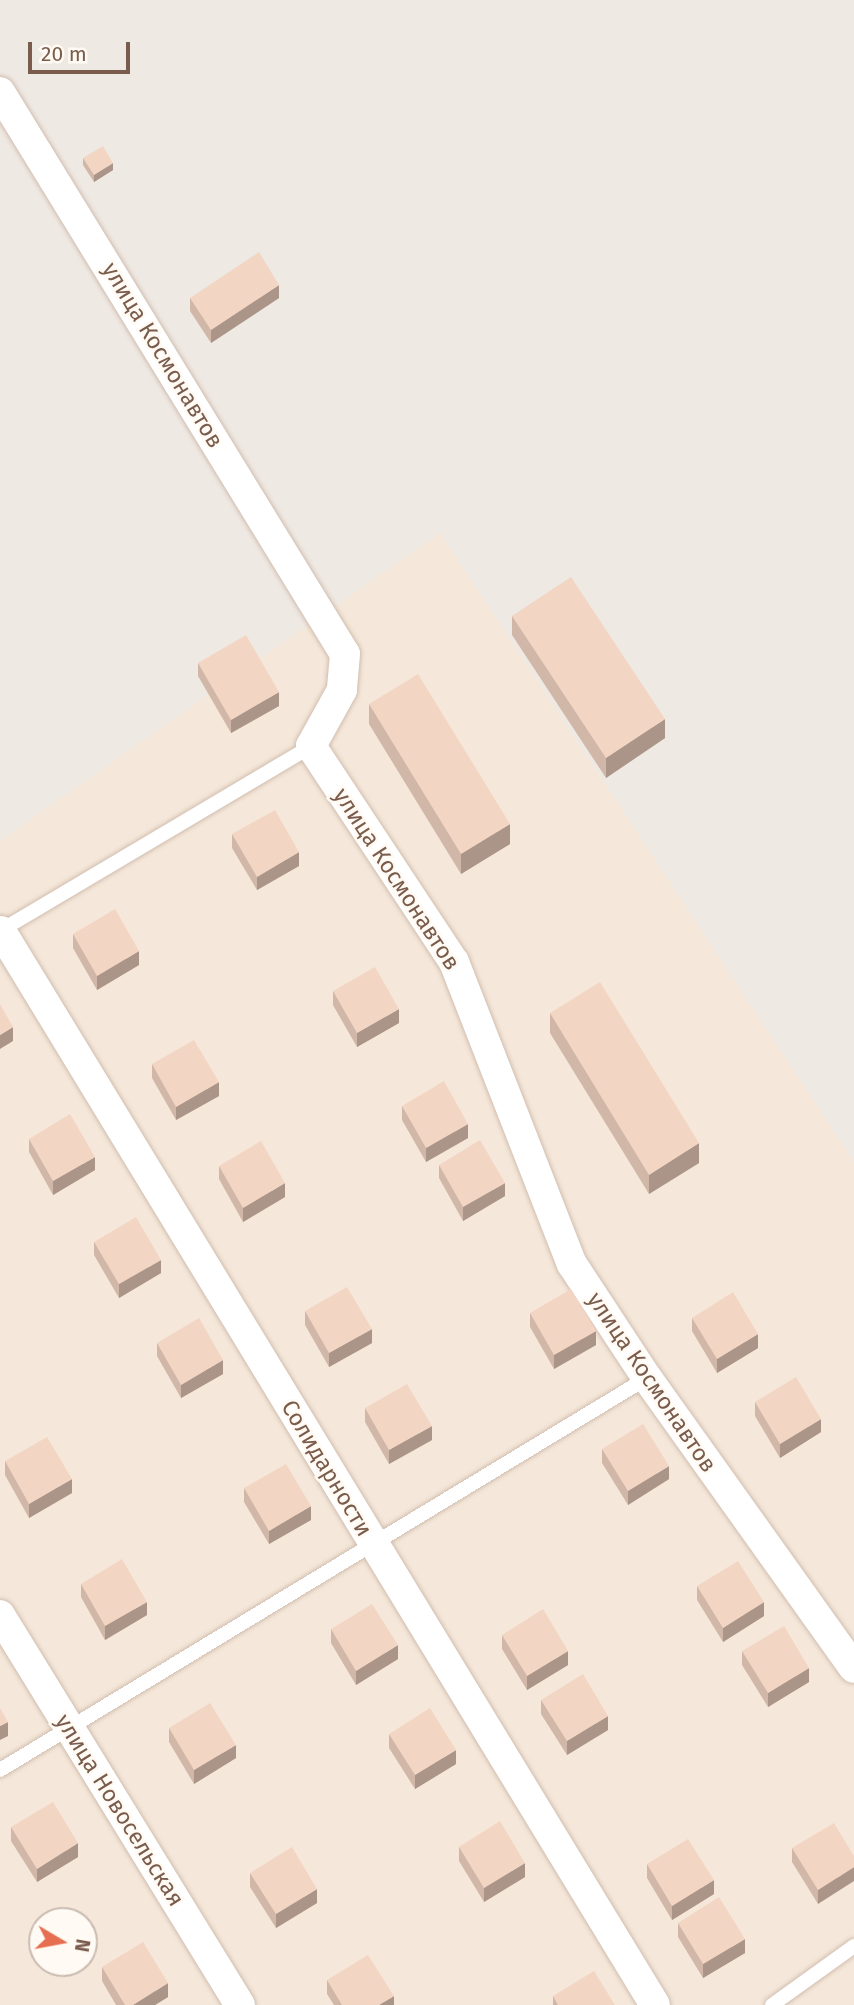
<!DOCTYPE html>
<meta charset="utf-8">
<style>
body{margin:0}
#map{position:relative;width:854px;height:2005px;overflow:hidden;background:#fdf6ec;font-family:"Fira Sans",sans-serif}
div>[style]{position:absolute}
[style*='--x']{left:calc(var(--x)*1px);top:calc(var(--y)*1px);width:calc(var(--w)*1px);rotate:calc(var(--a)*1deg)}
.residential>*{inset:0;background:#f5e8da}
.industrial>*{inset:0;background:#efe9e4}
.roads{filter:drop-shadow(0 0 2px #d1beb0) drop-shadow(0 0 2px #d1beb0)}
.service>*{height:14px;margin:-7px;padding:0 7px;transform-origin:7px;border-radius:7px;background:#fff}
.minor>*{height:30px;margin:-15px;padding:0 15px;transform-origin:15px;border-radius:15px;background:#fff}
.wall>*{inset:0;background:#d1b7a8}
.shaded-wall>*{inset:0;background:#aa9588}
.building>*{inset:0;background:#f3d5c3}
span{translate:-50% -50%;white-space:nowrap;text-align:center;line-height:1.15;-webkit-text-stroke:5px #fffaf3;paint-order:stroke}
.street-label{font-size:23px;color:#7a5c4d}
.north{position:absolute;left:28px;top:1907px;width:70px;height:70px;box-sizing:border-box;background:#fffaf3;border:2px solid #cabbb1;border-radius:50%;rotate:100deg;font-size:19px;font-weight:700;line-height:28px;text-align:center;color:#7a5c4d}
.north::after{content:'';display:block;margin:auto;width:24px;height:32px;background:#e76f51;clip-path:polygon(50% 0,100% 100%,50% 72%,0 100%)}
.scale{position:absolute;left:28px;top:42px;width:102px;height:32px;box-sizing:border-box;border:4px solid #7a5c4d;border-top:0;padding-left:9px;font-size:21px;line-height:24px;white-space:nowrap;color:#7a5c4d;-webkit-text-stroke:5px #fffaf3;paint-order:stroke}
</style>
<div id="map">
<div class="residential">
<i style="clip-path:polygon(evenodd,0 0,854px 0,854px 2005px,0 2005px,0 0,42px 1921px,84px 1921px,84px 1963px,42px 1963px,42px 1921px)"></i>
</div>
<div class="industrial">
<i style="clip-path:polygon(0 0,854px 0,854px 1162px,440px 533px,0 841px)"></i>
</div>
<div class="roads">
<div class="service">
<i style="--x:0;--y:931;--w:362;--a:-30.7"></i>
<i style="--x:0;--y:1770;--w:756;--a:-31.21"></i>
<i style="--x:772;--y:2005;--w:101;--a:-35.7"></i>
</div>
<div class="minor">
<i style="--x:0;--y:92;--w:659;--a:58.46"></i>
<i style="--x:345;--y:654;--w:36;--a:95"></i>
<i style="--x:342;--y:690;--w:64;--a:119"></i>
<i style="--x:311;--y:746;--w:259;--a:56.5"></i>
<i style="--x:454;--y:962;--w:324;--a:68.7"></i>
<i style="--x:572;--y:1264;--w:136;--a:56.7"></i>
<i style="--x:647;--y:1378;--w:356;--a:54.5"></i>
<i style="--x:1;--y:931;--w:1257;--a:58.66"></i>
<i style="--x:0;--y:1615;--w:458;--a:58.4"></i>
</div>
</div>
<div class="wall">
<i style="clip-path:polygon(83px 158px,113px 170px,94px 182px,83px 165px)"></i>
<i style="clip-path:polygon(190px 298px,279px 298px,211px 343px,190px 311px)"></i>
<i style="clip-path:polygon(512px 616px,665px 738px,606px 778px,512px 635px)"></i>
<i style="clip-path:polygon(198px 663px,279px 706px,231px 733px,198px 676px)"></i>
<i style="clip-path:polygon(369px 704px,510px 844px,461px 874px,369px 724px)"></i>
<i style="clip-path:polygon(232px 834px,299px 866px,257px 890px,232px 848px)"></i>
<i style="clip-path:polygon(73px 934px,139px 965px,97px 990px,73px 948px)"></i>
<i style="clip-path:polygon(333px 991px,399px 1023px,357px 1047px,333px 1005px)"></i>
<i style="clip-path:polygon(550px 1013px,699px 1163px,649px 1194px,550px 1033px)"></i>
<i style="clip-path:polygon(152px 1064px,219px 1096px,176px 1120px,152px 1078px)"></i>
<i style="clip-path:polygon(402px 1106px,468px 1138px,426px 1162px,402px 1120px)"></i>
<i style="clip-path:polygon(29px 1139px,95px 1170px,53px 1195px,29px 1152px)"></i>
<i style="clip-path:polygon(439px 1165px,505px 1196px,463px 1221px,439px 1178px)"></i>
<i style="clip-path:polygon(219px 1166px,285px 1197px,243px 1222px,219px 1179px)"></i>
<i style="clip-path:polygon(94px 1242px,161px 1273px,119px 1298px,94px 1255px)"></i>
<i style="clip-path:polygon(305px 1311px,372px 1343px,329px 1367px,305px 1325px)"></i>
<i style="clip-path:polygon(530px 1313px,596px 1345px,554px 1369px,530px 1327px)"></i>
<i style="clip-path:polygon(692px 1318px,758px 1348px,717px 1373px,692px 1331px)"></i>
<i style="clip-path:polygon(157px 1343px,223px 1374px,181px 1398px,157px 1356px)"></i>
<i style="clip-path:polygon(755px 1402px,821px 1432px,780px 1458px,755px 1416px)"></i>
<i style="clip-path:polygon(365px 1408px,432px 1440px,389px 1464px,365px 1422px)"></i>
<i style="clip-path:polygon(602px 1449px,669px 1479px,628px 1505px,602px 1463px)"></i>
<i style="clip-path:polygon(5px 1461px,72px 1493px,29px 1518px,5px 1475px)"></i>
<i style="clip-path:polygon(244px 1488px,311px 1520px,269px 1544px,244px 1502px)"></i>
<i style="clip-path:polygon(81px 1584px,147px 1615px,105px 1640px,81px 1597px)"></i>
<i style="clip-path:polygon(697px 1586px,764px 1616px,723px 1642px,697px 1600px)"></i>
<i style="clip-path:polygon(331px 1629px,398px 1659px,356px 1685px,331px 1643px)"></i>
<i style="clip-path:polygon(502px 1635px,568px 1665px,527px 1690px,502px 1649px)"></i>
<i style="clip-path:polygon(742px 1651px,809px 1682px,768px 1707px,742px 1665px)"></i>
<i style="clip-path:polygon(541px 1700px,608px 1730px,567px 1755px,541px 1714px)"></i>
<i style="clip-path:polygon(169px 1728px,236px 1758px,194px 1784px,169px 1742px)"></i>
<i style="clip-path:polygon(389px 1734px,456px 1764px,415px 1789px,389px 1748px)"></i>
<i style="clip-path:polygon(11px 1827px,78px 1857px,37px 1882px,11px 1841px)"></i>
<i style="clip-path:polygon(459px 1847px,525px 1877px,484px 1902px,459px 1861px)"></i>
<i style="clip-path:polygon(792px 1848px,854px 1856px,818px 1904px,792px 1862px)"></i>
<i style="clip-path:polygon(647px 1864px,714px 1894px,672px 1920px,647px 1878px)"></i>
<i style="clip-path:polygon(250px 1873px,317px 1903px,276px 1928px,250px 1887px)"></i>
<i style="clip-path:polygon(678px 1923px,745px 1953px,703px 1978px,678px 1937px)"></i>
<i style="clip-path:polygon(102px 1967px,168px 1997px,155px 2005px,116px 2005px,102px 1981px)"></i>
<i style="clip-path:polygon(327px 1980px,394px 2005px,334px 2005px,327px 1994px)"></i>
<i style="clip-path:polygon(553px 1996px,615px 2005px,553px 2005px)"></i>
</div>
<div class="shaded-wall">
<i style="clip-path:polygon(113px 163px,113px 170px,94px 182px,94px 175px)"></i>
<i style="clip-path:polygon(279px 285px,279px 298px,211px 343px,211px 330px)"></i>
<i style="clip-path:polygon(279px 692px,279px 706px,231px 733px,231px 720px)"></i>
<i style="clip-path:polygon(665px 719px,665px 738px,606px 778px,606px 758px)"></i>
<i style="clip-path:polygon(510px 824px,510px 844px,461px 874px,461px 854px)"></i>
<i style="clip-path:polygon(299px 852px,299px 866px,257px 890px,257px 877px)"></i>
<i style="clip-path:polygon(139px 951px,139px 965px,97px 990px,97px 976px)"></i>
<i style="clip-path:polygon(399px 1009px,399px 1023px,357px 1047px,357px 1033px)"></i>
<i style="clip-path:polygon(13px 1027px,13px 1041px,0 1049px,0 1035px)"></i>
<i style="clip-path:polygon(219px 1082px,219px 1096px,176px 1120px,176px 1107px)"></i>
<i style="clip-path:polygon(468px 1124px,468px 1138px,426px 1162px,426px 1148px)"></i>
<i style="clip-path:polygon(699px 1143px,699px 1163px,649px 1194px,649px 1175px)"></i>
<i style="clip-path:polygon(95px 1157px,95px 1170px,53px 1195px,53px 1181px)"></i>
<i style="clip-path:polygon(285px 1183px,285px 1197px,243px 1222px,243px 1208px)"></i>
<i style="clip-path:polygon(505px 1183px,505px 1196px,463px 1221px,463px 1207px)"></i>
<i style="clip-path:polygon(161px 1260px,161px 1273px,119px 1298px,119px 1284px)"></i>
<i style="clip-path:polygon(372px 1329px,372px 1343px,329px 1367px,329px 1353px)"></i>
<i style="clip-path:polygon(596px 1331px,596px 1345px,554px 1369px,554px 1355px)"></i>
<i style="clip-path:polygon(758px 1334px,758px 1348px,717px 1373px,717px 1359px)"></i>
<i style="clip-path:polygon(223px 1360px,223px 1374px,181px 1398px,181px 1385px)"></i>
<i style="clip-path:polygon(821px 1419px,821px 1432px,780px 1458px,780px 1444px)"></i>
<i style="clip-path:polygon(432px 1426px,432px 1440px,389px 1464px,389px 1450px)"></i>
<i style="clip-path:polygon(669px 1466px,669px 1479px,628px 1505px,628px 1491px)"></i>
<i style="clip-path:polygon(72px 1479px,72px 1493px,29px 1518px,29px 1504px)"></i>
<i style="clip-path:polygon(311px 1506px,311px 1520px,269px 1544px,269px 1531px)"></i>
<i style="clip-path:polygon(147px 1602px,147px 1615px,105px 1640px,105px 1626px)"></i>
<i style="clip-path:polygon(764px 1602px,764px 1616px,723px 1642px,723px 1628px)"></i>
<i style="clip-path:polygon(398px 1645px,398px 1659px,356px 1685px,356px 1671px)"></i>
<i style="clip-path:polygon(568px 1651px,568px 1665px,527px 1690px,527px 1676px)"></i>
<i style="clip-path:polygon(809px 1668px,809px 1682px,768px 1707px,768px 1693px)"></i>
<i style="clip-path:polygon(608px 1716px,608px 1730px,567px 1755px,567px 1741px)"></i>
<i style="clip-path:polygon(8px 1722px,8px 1736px,0 1740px,0 1726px)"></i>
<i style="clip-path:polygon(236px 1745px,236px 1758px,194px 1784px,194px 1770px)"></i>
<i style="clip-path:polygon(456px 1750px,456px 1764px,415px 1789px,415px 1775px)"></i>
<i style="clip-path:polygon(78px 1843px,78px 1857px,37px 1882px,37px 1869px)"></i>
<i style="clip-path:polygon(525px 1863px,525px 1877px,484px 1902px,484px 1888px)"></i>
<i style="clip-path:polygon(854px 1867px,854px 1881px,818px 1904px,818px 1890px)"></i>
<i style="clip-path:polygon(714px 1880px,714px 1894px,672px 1920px,672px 1906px)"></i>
<i style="clip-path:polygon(317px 1889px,317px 1903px,276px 1928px,276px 1914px)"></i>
<i style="clip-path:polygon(745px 1939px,745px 1953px,703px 1978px,703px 1964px)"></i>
<i style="clip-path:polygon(168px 1983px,168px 1997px,155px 2005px,133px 2005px)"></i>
<i style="clip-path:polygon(394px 1996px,394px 2005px,379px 2005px)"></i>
</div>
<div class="building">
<i style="clip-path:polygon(103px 146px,113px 163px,94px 175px,83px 158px)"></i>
<i style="clip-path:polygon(259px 252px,279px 285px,211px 330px,190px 298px)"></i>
<i style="clip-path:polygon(571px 577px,665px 719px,606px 758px,512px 616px)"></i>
<i style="clip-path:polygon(246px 635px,279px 692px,231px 720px,198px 663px)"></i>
<i style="clip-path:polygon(418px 674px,510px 824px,461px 854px,369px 704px)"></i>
<i style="clip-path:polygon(275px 810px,299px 852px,257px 877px,232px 834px)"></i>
<i style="clip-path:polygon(115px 909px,139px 951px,97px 976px,73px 934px)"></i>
<i style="clip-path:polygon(375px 967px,399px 1009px,357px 1033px,333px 991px)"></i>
<i style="clip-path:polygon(600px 982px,699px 1143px,649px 1175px,550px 1013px)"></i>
<i style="clip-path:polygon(0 1004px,13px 1027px,0 1035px)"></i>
<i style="clip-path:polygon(194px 1040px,219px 1082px,176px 1107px,152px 1064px)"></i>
<i style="clip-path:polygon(444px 1081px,468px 1124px,426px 1148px,402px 1106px)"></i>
<i style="clip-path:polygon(70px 1114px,95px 1157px,53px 1181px,29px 1139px)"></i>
<i style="clip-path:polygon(480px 1140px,505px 1183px,463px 1207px,439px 1165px)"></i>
<i style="clip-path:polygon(261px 1141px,285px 1183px,243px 1208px,219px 1166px)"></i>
<i style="clip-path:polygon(136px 1217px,161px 1260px,119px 1284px,94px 1242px)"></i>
<i style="clip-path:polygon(347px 1287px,372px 1329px,329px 1353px,305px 1311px)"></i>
<i style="clip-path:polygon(571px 1289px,596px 1331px,554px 1355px,530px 1313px)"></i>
<i style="clip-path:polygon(733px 1292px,758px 1334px,717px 1359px,692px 1318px)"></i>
<i style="clip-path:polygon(199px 1318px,223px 1360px,181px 1385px,157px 1343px)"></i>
<i style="clip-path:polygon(796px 1377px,821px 1419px,780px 1444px,755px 1402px)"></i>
<i style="clip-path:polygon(407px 1384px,432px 1426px,389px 1450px,365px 1408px)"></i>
<i style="clip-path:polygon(643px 1424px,669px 1466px,628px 1491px,602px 1449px)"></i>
<i style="clip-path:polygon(47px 1437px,72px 1479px,29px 1504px,5px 1461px)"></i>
<i style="clip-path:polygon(286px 1464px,311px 1506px,269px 1531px,244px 1488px)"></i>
<i style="clip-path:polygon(122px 1559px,147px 1602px,105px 1626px,81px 1584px)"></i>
<i style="clip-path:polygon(738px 1561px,764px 1602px,723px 1628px,697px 1586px)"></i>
<i style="clip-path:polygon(372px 1604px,398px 1645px,356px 1671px,331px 1629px)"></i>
<i style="clip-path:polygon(543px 1609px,568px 1651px,527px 1676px,502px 1635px)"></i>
<i style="clip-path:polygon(784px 1626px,809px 1668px,768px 1693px,742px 1651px)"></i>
<i style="clip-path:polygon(583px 1674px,608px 1716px,567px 1741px,541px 1700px)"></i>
<i style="clip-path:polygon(210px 1703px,236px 1745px,194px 1770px,169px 1728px)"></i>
<i style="clip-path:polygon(0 1708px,8px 1722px,0 1726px)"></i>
<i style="clip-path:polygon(430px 1708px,456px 1750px,415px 1775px,389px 1734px)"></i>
<i style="clip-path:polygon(53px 1802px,78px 1843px,37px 1869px,11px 1827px)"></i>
<i style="clip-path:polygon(500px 1821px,525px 1863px,484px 1888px,459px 1847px)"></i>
<i style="clip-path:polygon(834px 1823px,854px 1856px,854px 1867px,818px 1890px,792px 1848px)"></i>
<i style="clip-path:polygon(688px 1839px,714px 1880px,672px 1906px,647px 1864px)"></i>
<i style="clip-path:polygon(292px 1847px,317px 1889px,276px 1914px,250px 1873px)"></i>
<i style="clip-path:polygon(719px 1897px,745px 1939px,703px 1964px,678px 1923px)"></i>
<i style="clip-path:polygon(143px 1942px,168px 1983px,133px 2005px,125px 2005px,102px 1967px)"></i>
<i style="clip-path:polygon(368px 1955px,394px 1996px,379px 2005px,342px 2005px,327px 1980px)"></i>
<i style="clip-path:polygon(594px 1971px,615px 2005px,558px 2005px,553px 1996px)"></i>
</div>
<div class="street-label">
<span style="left:163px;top:355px;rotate:59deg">улица Космонавтов</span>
<span style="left:397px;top:879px;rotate:57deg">улица Космонавтов</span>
<span style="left:652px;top:1382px;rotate:56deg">улица Космонавтов</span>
<span style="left:327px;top:1468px;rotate:59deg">Солидарности</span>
<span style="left:120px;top:1810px;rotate:58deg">улица Новосельская</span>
</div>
<div class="north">N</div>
<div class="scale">20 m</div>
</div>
